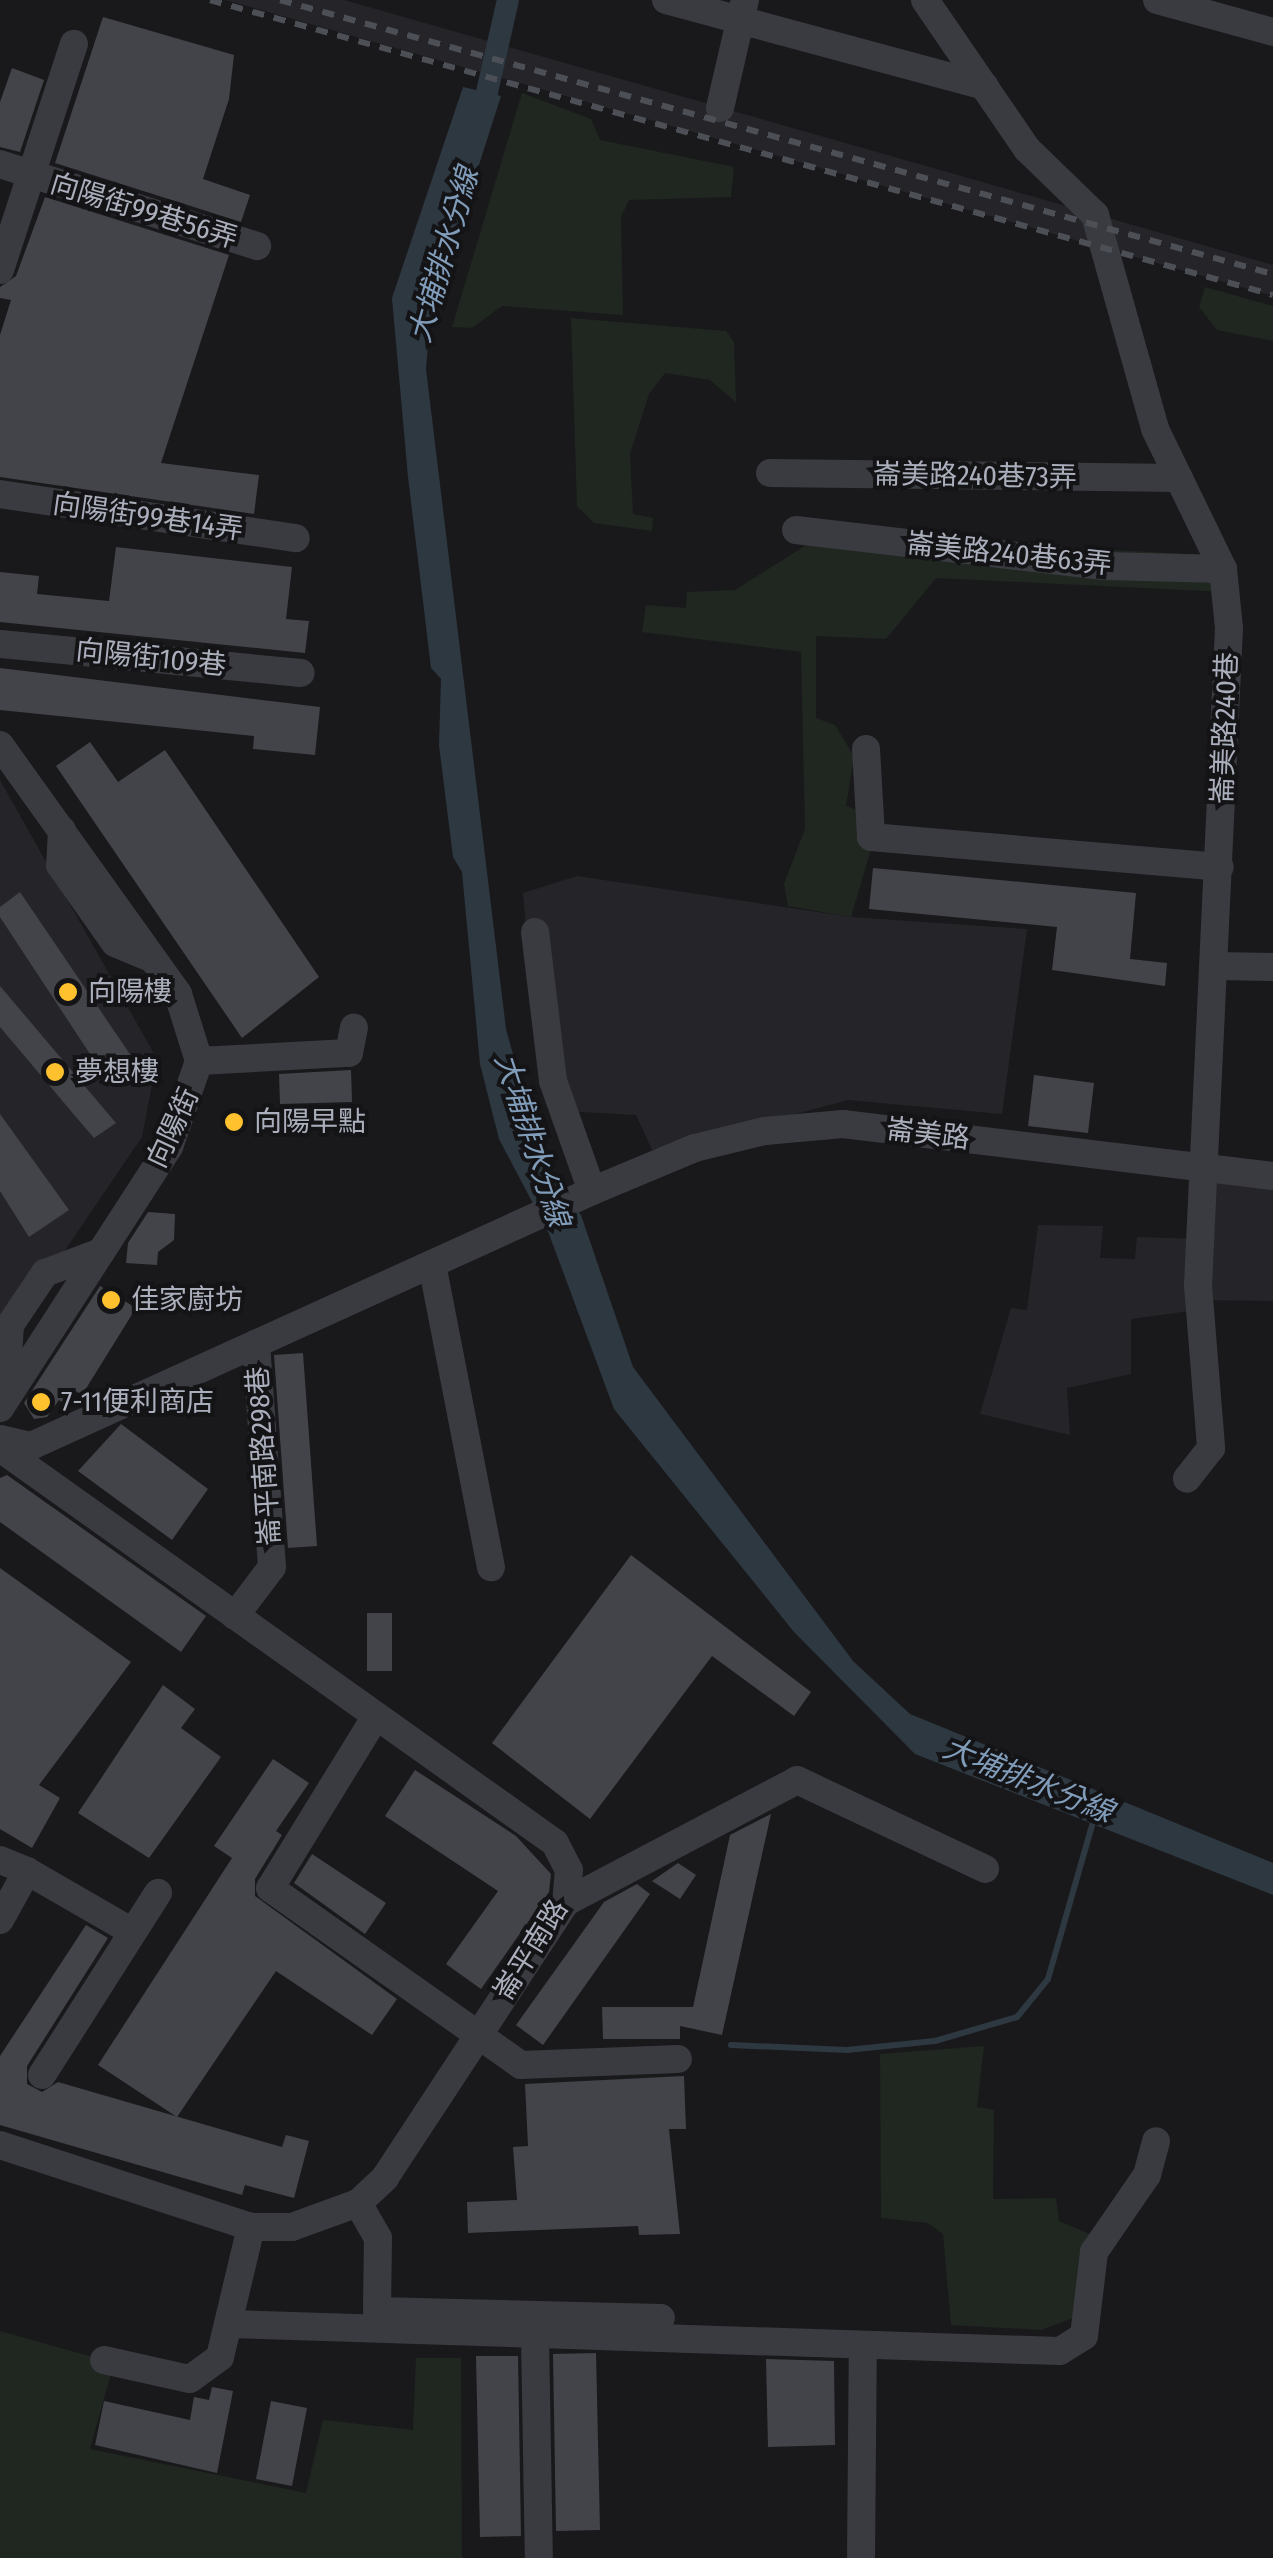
<!DOCTYPE html>
<meta charset="utf-8">
<style>
body{margin:0}
#map{position:relative;width:1273px;height:2558px;overflow:hidden;background:#19191c;font-family:"Fira Sans Condensed","Noto Sans TC",sans-serif}
div>[style]{position:absolute}
[style*='--x']{left:calc(var(--x)*1px);top:calc(var(--y)*1px);width:calc(var(--w)*1px);rotate:calc(var(--a)*1deg)}
.built>*{inset:0;background:#252529}
.green>*{inset:0;background:#1f2720}
.water>*{inset:0;background:#2e3841}
.stream>*{height:6px;margin:-3px;padding:0 3px;transform-origin:3px;border-radius:3px;background:#2e3841}
.canal>*{height:22px;margin:-11px;padding:0 11px;transform-origin:11px;border-radius:11px;background:#2e3841}
.building>*{inset:0;background:#434449}
.minor>*{height:28px;margin:-14px;padding:0 14px;transform-origin:14px;border-radius:14px;background:#3a3b41}
.rail>*{height:6px;margin-top:-3px;transform-origin:0;background:repeating-linear-gradient(90deg,#4d4f56 0 12px,transparent 0 22px)}
.dots>*{width:28px;height:28px;translate:-50% -50%;box-sizing:border-box;border:5px solid #141417;border-radius:50%}
span{translate:-50% -50%;white-space:nowrap;text-align:center;line-height:1.15;-webkit-text-stroke:8px #141417;paint-order:stroke}
.street-label{font-size:28px;color:#abafbc}
.poi-label{font-size:28px;color:#abafbc}
.left{translate:0 -50%;text-align:left}
.water-label{font-size:30px;color:#809cb9;font-style:italic}
</style>
<div id="map">
<div class="built">
<i style="clip-path:polygon(226px 0,344px 0,1273px 265px,1273px 296px)"></i>
<i style="clip-path:polygon(0 780px,157px 1059px,142px 1137px,0 1346px)"></i>
<i style="clip-path:polygon(577px 876px,851px 917px,1027px 929px,1002px 1114px,848px 1100px,653px 1152px,636px 1115px,564px 1111px,533px 1003px,523px 893px)"></i>
<i style="clip-path:polygon(1212px 1163px,1273px 1171px,1273px 1301px,1198px 1300px,1197px 1310px,1131px 1319px,1131px 1374px,1067px 1388px,1070px 1435px,980px 1414px,1011px 1308px,1027px 1310px,1038px 1225px,1103px 1226px,1100px 1258px,1135px 1259px,1137px 1237px,1202px 1239px)"></i>
</div>
<div class="green">
<i style="clip-path:polygon(522px 93px,591px 119px,600px 140px,734px 167px,731px 197px,629px 200px,621px 217px,623px 315px,502px 306px,472px 328px,452px 327px)"></i>
<i style="clip-path:polygon(1205px 287px,1273px 306px,1273px 341px,1217px 330px,1199px 307px)"></i>
<i style="clip-path:polygon(571px 318px,726px 331px,734px 342px,736px 402px,710px 380px,665px 373px,649px 394px,630px 454px,633px 514px,653px 518px,652px 531px,594px 523px,577px 506px)"></i>
<i style="clip-path:polygon(822px 535px,1226px 556px,1226px 592px,936px 578px,886px 639px,816px 636px,816px 718px,835px 725px,854px 756px,846px 806px,871px 815px,874px 839px,851px 917px,788px 906px,784px 884px,805px 829px,801px 652px,642px 632px,646px 605px,686px 608px,687px 592px,735px 590px)"></i>
<i style="clip-path:polygon(984px 2046px,977px 2107px,994px 2110px,993px 2199px,1056px 2198px,1059px 2221px,1099px 2238px,1081px 2315px,1041px 2330px,951px 2325px,943px 2234px,928px 2223px,881px 2218px,880px 2054px)"></i>
<i style="clip-path:polygon(0 2331px,114px 2363px,90px 2449px,306px 2493px,323px 2420px,413px 2430px,416px 2358px,461px 2358px,462px 2558px,0 2558px)"></i>
</div>
<div class="water">
<i style="clip-path:polygon(463px 87px,501px 96px,430px 318px,426px 369px,506px 1029px,545px 1170px,581px 1215px,633px 1367px,853px 1661px,910px 1714px,1273px 1863px,1273px 1895px,915px 1754px,794px 1632px,614px 1409px,549px 1234px,499px 1139px,480px 1064px,462px 872px,453px 857px,439px 745px,441px 679px,431px 668px,408px 477px,392px 298px)"></i>
</div>
<div class="stream">
<i style="--x:731;--y:2045;--w:116;--a:2.5"></i>
<i style="--x:847;--y:2050;--w:88;--a:-5.8"></i>
<i style="--x:935;--y:2041;--w:85;--a:-16.3"></i>
<i style="--x:1017;--y:2017;--w:49;--a:-50.8"></i>
<i style="--x:1048;--y:1979;--w:171;--a:-74"></i>
</div>
<div class="canal">
<i style="--x:480;--y:123;--w:126;--a:-77.2"></i>
</div>
<div class="building">
<i style="clip-path:polygon(103px 17px,234px 55px,229px 99px,203px 179px,250px 195px,241px 222px,55px 163px)"></i>
<i style="clip-path:polygon(12px 68px,44px 80px,20px 152px,0 147px,0 102px)"></i>
<i style="clip-path:polygon(45px 197px,229px 255px,161px 463px,259px 475px,254px 514px,0 477px,0 335px,11px 300px,0 298px,0 287px,16px 276px)"></i>
<i style="clip-path:polygon(116px 547px,292px 567px,286px 619px,309px 621px,305px 653px,0 622px,0 572px,39px 576px,37px 594px,109px 601px)"></i>
<i style="clip-path:polygon(0 668px,320px 707px,315px 755px,253px 749px,254px 736px,0 710px)"></i>
<i style="clip-path:polygon(90px 742px,118px 782px,165px 750px,319px 977px,242px 1038px,56px 766px)"></i>
<i style="clip-path:polygon(873px 868px,1136px 893px,1130px 959px,1167px 963px,1165px 986px,1052px 970px,1057px 927px,869px 909px)"></i>
<i style="clip-path:polygon(20px 892px,138px 1066px,111px 1086px,0 917px,0 907px)"></i>
<i style="clip-path:polygon(0 986px,116px 1123px,94px 1138px,76px 1117px,0 1027px)"></i>
<i style="clip-path:polygon(351px 1070px,352px 1102px,280px 1104px,279px 1074px)"></i>
<i style="clip-path:polygon(1034px 1075px,1094px 1083px,1088px 1133px,1028px 1126px)"></i>
<i style="clip-path:polygon(0 1114px,69px 1210px,29px 1237px,0 1191px)"></i>
<i style="clip-path:polygon(148px 1212px,175px 1214px,174px 1240px,158px 1252px,157px 1265px,126px 1263px,128px 1243px)"></i>
<i style="clip-path:polygon(100px 1286px,136px 1308px,82px 1395px,74px 1390px,65px 1404px,59px 1400px,47px 1417px,34px 1419px,24px 1403px)"></i>
<i style="clip-path:polygon(303px 1353px,317px 1546px,288px 1548px,274px 1355px)"></i>
<i style="clip-path:polygon(121px 1424px,208px 1489px,172px 1540px,78px 1471px)"></i>
<i style="clip-path:polygon(7px 1475px,206px 1616px,181px 1652px,0 1522px,0 1478px)"></i>
<i style="clip-path:polygon(631px 1555px,811px 1692px,794px 1716px,712px 1656px,590px 1819px,492px 1743px)"></i>
<i style="clip-path:polygon(0 1568px,131px 1662px,39px 1785px,60px 1798px,32px 1848px,0 1829px)"></i>
<i style="clip-path:polygon(367px 1613px,392px 1613px,392px 1671px,367px 1671px)"></i>
<i style="clip-path:polygon(163px 1685px,195px 1709px,181px 1728px,221px 1757px,149px 1858px,78px 1813px)"></i>
<i style="clip-path:polygon(273px 1759px,309px 1783px,276px 1831px,282px 1835px,255px 1879px,255px 1896px,397px 1999px,372px 2035px,276px 1971px,177px 2117px,98px 2065px,232px 1858px,214px 1846px)"></i>
<i style="clip-path:polygon(415px 1770px,516px 1836px,551px 1874px,549px 1892px,481px 1989px,446px 1964px,498px 1891px,385px 1816px)"></i>
<i style="clip-path:polygon(771px 1814px,722px 2035px,680px 2026px,680px 2039px,603px 2039px,602px 2007px,693px 2007px,730px 1835px)"></i>
<i style="clip-path:polygon(312px 1854px,386px 1903px,365px 1934px,294px 1883px)"></i>
<i style="clip-path:polygon(678px 1863px,696px 1875px,680px 1899px,652px 1881px)"></i>
<i style="clip-path:polygon(637px 1884px,650px 1894px,543px 2045px,516px 2025px,604px 1902px)"></i>
<i style="clip-path:polygon(86px 1925px,108px 1938px,27px 2066px,27px 2084px,42px 2092px,58px 2082px,282px 2147px,286px 2135px,309px 2141px,294px 2198px,245px 2185px,242px 2195px,0 2125px,0 2056px)"></i>
<i style="clip-path:polygon(684px 2076px,686px 2129px,669px 2129px,680px 2234px,639px 2235px,638px 2226px,468px 2233px,467px 2202px,517px 2200px,513px 2147px,528px 2146px,525px 2084px)"></i>
<i style="clip-path:polygon(596px 2353px,600px 2530px,556px 2531px,553px 2354px)"></i>
<i style="clip-path:polygon(476px 2356px,518px 2356px,521px 2536px,480px 2537px)"></i>
<i style="clip-path:polygon(766px 2359px,834px 2361px,835px 2445px,768px 2447px)"></i>
<i style="clip-path:polygon(212px 2387px,233px 2391px,217px 2473px,95px 2445px,104px 2401px,190px 2420px,194px 2397px,209px 2400px)"></i>
<i style="clip-path:polygon(271px 2401px,307px 2408px,292px 2486px,256px 2479px)"></i>
</div>
<div class="minor">
<i style="--x:666;--y:0;--w:330;--a:15.1"></i>
<i style="--x:925;--y:0;--w:181;--a:55.6"></i>
<i style="--x:1027;--y:149;--w:95;--a:44.1"></i>
<i style="--x:1095;--y:215;--w:222;--a:74.3"></i>
<i style="--x:1155;--y:429;--w:156;--a:64.1"></i>
<i style="--x:1223;--y:569;--w:59;--a:84.2"></i>
<i style="--x:1229;--y:628;--w:658;--a:92.7"></i>
<i style="--x:1198;--y:1285;--w:164;--a:85.4"></i>
<i style="--x:1211;--y:1448;--w:39;--a:128"></i>
<i style="--x:1157;--y:0;--w:120;--a:15.4"></i>
<i style="--x:720;--y:108;--w:111;--a:-77"></i>
<i style="--x:0;--y:164;--w:270;--a:17.7"></i>
<i style="--x:0;--y:270;--w:238;--a:-71.9"></i>
<i style="--x:770;--y:473;--w:409;--a:0.7"></i>
<i style="--x:0;--y:494;--w:299;--a:8.5"></i>
<i style="--x:796;--y:530;--w:310;--a:6.7"></i>
<i style="--x:1104;--y:566;--w:119;--a:1.4"></i>
<i style="--x:0;--y:644;--w:302;--a:5.5"></i>
<i style="--x:0;--y:745;--w:306;--a:54.4"></i>
<i style="--x:178;--y:994;--w:70;--a:72.6"></i>
<i style="--x:199;--y:1061;--w:91;--a:109.2"></i>
<i style="--x:169;--y:1147;--w:311;--a:122.9"></i>
<i style="--x:866;--y:749;--w:88;--a:86.7"></i>
<i style="--x:871;--y:837;--w:350;--a:4.9"></i>
<i style="--x:62;--y:830;--w:35;--a:93"></i>
<i style="--x:60;--y:865;--w:95;--a:54.8"></i>
<i style="--x:115;--y:943;--w:41;--a:22.8"></i>
<i style="--x:535;--y:932;--w:150;--a:83.1"></i>
<i style="--x:553;--y:1081;--w:117;--a:70.5"></i>
<i style="--x:1217;--y:966;--w:56;--a:1"></i>
<i style="--x:199;--y:1061;--w:150;--a:-3.1"></i>
<i style="--x:349;--y:1053;--w:26;--a:-79"></i>
<i style="--x:432;--y:1264;--w:309;--a:79"></i>
<i style="--x:6;--y:1388;--w:63;--a:-86.4"></i>
<i style="--x:10;--y:1325;--w:63;--a:-56.1"></i>
<i style="--x:45;--y:1273;--w:60;--a:-20.6"></i>
<i style="--x:0;--y:1439;--w:32;--a:13"></i>
<i style="--x:31;--y:1446;--w:616;--a:-24.44"></i>
<i style="--x:592;--y:1191;--w:112;--a:-22.7"></i>
<i style="--x:695;--y:1148;--w:72;--a:-13.7"></i>
<i style="--x:765;--y:1131;--w:78;--a:-5.1"></i>
<i style="--x:843;--y:1124;--w:433;--a:6.9"></i>
<i style="--x:0;--y:1448;--w:681;--a:35.44"></i>
<i style="--x:555;--y:1843;--w:30;--a:63"></i>
<i style="--x:569;--y:1870;--w:32;--a:95"></i>
<i style="--x:566;--y:1902;--w:330;--a:123.3"></i>
<i style="--x:385;--y:2178;--w:37;--a:137"></i>
<i style="--x:358;--y:2203;--w:70;--a:160"></i>
<i style="--x:292;--y:2227;--w:41;--a:180"></i>
<i style="--x:251;--y:2227;--w:264;--a:-161.9"></i>
<i style="--x:235;--y:1616;--w:61;--a:-52.9"></i>
<i style="--x:272;--y:1567;--w:224;--a:-94.1"></i>
<i style="--x:376;--y:1716;--w:202;--a:121.6"></i>
<i style="--x:270;--y:1888;--w:307;--a:35.2"></i>
<i style="--x:521;--y:2065;--w:157;--a:-2.2"></i>
<i style="--x:0;--y:1860;--w:29;--a:22"></i>
<i style="--x:27;--y:1871;--w:56;--a:118.9"></i>
<i style="--x:27;--y:1871;--w:120;--a:30"></i>
<i style="--x:566;--y:1902;--w:261;--a:-27.8"></i>
<i style="--x:797;--y:1780;--w:208;--a:25.3"></i>
<i style="--x:42;--y:2075;--w:216;--a:-57.5"></i>
<i style="--x:358;--y:2203;--w:40;--a:60.3"></i>
<i style="--x:378;--y:2238;--w:73;--a:90.8"></i>
<i style="--x:377;--y:2311;--w:284;--a:1.4"></i>
<i style="--x:231;--y:2324;--w:829;--a:1.87"></i>
<i style="--x:1060;--y:2351;--w:28;--a:-32"></i>
<i style="--x:1084;--y:2336;--w:85;--a:-83.2"></i>
<i style="--x:1094;--y:2252;--w:93;--a:-55.5"></i>
<i style="--x:1147;--y:2175;--w:35;--a:-75"></i>
<i style="--x:535;--y:2337;--w:221;--a:89"></i>
<i style="--x:104;--y:2360;--w:88;--a:12.5"></i>
<i style="--x:190;--y:2379;--w:37;--a:-36"></i>
<i style="--x:220;--y:2357;--w:134;--a:-76.6"></i>
<i style="--x:861;--y:2558;--w:213;--a:-89.5"></i>
</div>
<div class="rail">
<i style="--x:210;--y:0;--w:1103;--a:15.51"></i>
<i style="--x:280;--y:0;--w:1030;--a:15.43"></i>
</div>
<div class="dots">
<i style="left:68px;top:992px;background:#ffc22e"></i>
<i style="left:55px;top:1072px;background:#ffc22e"></i>
<i style="left:234px;top:1122px;background:#ffc22e"></i>
<i style="left:111px;top:1300px;background:#ffc22e"></i>
<i style="left:41px;top:1402px;background:#ffc22e"></i>
</div>
<div class="street-label">
<span style="left:144px;top:211px;rotate:17deg">向陽街99巷56弄</span>
<span style="left:975px;top:476px;rotate:1deg">崙美路240巷73弄</span>
<span style="left:148px;top:517px;rotate:8deg">向陽街99巷14弄</span>
<span style="left:1009px;top:554px;rotate:6deg">崙美路240巷63弄</span>
<span style="left:151px;top:658px;rotate:6deg">向陽街109巷</span>
<span style="left:1225px;top:728px;rotate:-88deg">崙美路240巷</span>
<span style="left:173px;top:1128px;rotate:-65deg">向陽街</span>
<span style="left:928px;top:1134px;rotate:7deg">崙美路</span>
<span style="left:264px;top:1456px;rotate:-94deg">崙平南路298巷</span>
<span style="left:531px;top:1950px;rotate:-58deg">崙平南路</span>
</div>
<div class="poi-label">
<span class="left" style="left:88px;top:992px">向陽樓</span>
<span class="left" style="left:75px;top:1072px">夢想樓</span>
<span class="left" style="left:254px;top:1122px">向陽早點</span>
<span class="left" style="left:131px;top:1300px">佳家廚坊</span>
<span class="left" style="left:61px;top:1402px">7-11便利商店</span>
</div>
<div class="water-label">
<span style="left:444px;top:255px;rotate:-74deg">大埔排水分線</span>
<span style="left:532px;top:1140px;rotate:72deg">大埔排水分線</span>
<span style="left:1028px;top:1780px;rotate:22deg">大埔排水分線</span>
</div>
</div>
